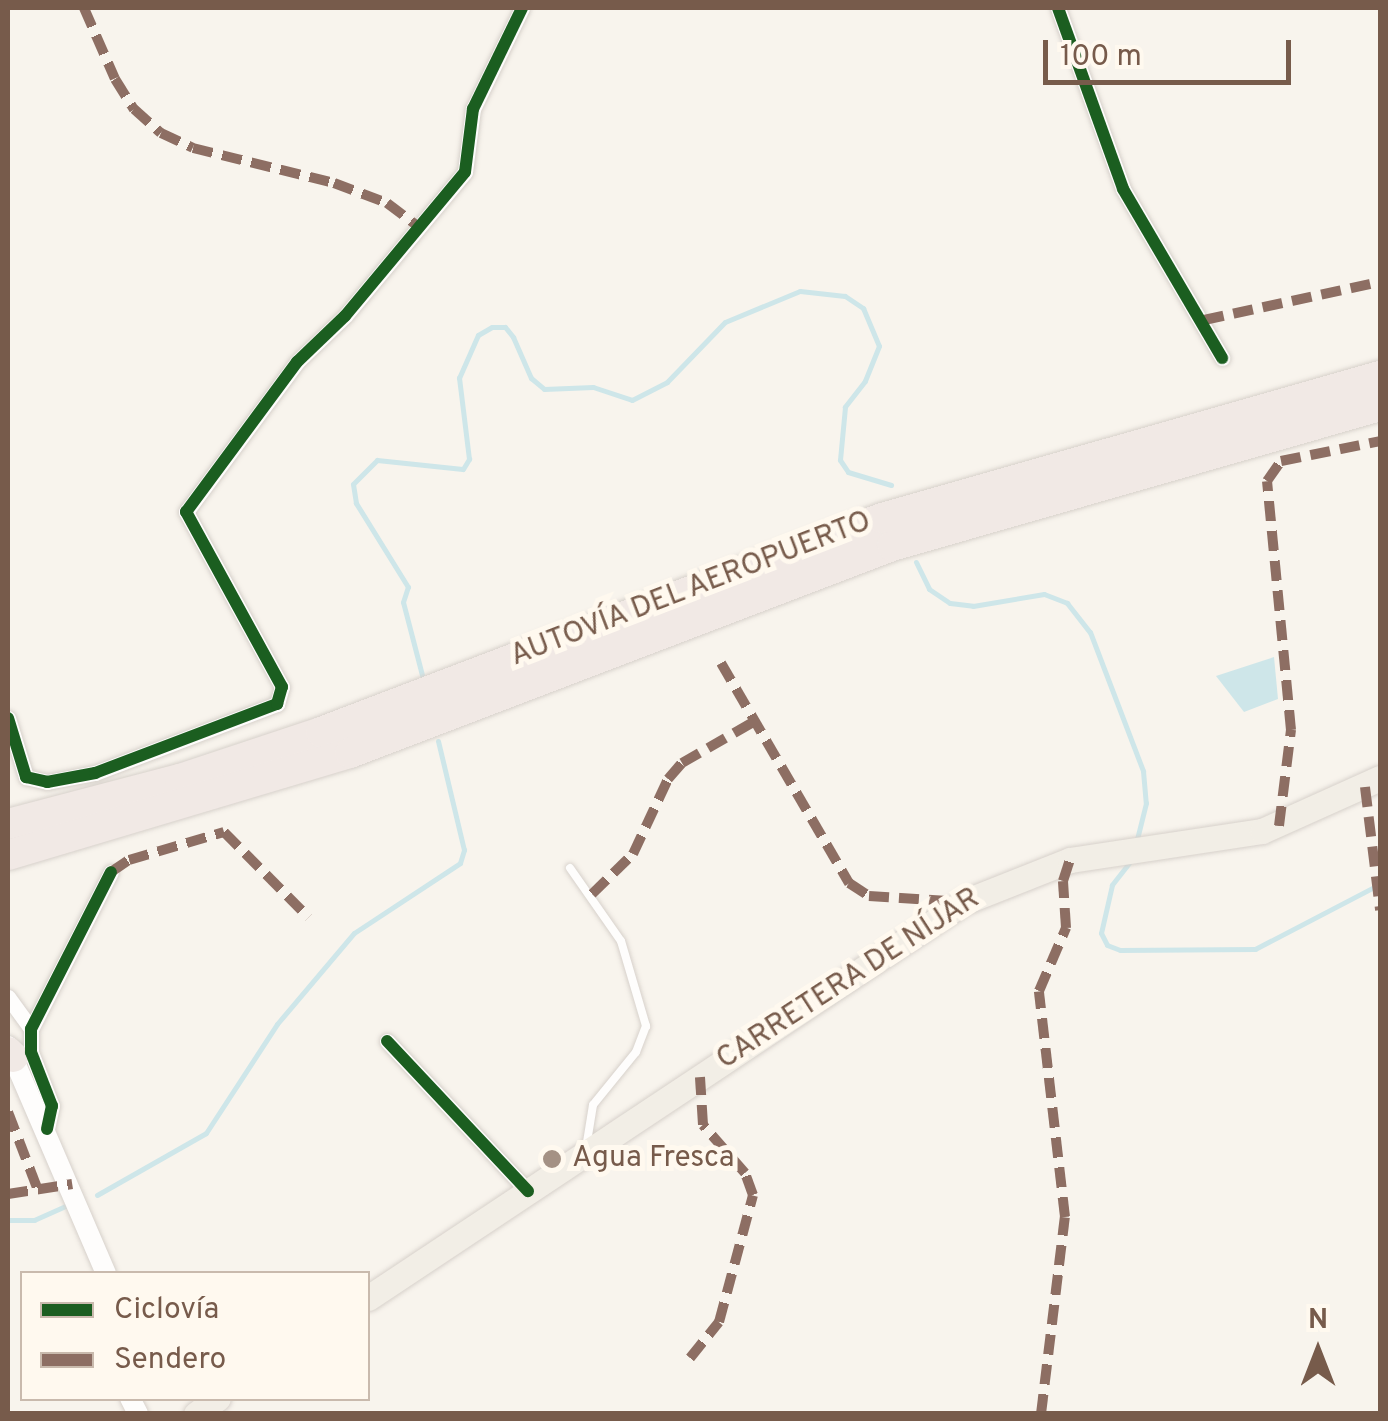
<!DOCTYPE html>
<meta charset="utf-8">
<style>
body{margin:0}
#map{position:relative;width:1388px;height:1421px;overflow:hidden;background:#f8f4ed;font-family:Overpass,sans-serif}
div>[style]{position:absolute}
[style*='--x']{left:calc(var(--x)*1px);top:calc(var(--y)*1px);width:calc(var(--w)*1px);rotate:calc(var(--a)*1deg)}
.water>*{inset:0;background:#cee6e9}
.stream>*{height:5px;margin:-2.5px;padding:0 2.5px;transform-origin:2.5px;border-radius:2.5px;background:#cee6e9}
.roads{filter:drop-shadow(0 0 2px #d7d1cb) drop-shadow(0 0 2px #d7d1cb)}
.service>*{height:8px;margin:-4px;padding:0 4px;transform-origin:4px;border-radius:4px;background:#fefdfc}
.minor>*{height:15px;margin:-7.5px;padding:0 7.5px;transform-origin:7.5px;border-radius:7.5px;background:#fefdfc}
.tertiary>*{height:20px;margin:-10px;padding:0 10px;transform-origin:10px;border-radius:10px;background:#fefdfc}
.primary>*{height:25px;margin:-12.5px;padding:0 12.5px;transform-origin:12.5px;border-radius:12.5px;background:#f2eee6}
.motorway>*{height:30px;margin:-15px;padding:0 15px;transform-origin:15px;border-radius:15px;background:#f1e9e5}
.quiet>*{height:10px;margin-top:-5px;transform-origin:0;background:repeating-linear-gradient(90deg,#8d6e63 0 20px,transparent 0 30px)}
.cycleway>*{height:12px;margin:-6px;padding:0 6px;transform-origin:6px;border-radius:6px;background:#1b5e20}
.dots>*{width:28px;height:28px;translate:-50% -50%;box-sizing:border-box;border:5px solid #fff9ef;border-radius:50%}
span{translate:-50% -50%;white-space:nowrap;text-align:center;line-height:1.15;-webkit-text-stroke:10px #fff9ef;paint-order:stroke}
.street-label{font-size:30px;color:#775b4b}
.poi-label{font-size:30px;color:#775b4b}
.left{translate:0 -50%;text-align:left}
.frame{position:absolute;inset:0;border:10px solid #775b4b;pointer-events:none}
.legend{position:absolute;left:20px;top:1271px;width:350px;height:130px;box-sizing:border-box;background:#fff9ef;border:2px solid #c9baad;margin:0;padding:12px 18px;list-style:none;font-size:30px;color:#775b4b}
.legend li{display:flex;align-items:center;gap:20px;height:50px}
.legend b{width:50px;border:2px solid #c9baad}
.north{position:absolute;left:1268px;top:1301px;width:100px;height:100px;-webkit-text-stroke:8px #fff9ef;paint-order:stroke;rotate:0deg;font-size:28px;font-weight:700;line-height:40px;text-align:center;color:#775b4b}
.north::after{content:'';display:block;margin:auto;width:35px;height:45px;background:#775b4b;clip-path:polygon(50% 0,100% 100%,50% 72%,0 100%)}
.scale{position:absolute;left:1043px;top:40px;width:248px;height:45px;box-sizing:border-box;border:5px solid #775b4b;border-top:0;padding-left:12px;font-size:30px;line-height:35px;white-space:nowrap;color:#775b4b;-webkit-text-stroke:8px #fff9ef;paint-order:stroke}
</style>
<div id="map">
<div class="water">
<i style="clip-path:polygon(1274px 657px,1278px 699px,1244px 712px,1216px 676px)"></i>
</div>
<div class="stream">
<i style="--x:916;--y:562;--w:30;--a:64"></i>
<i style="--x:929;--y:589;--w:25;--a:34"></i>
<i style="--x:950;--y:603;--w:23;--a:7"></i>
<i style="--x:973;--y:606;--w:72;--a:-9.6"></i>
<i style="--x:1044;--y:594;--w:25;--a:21"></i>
<i style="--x:1067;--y:603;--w:37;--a:52"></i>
<i style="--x:1090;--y:632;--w:149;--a:69.1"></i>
<i style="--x:1143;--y:771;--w:32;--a:85"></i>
<i style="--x:1146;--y:803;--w:37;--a:104"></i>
<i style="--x:422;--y:675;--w:75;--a:-104.6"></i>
<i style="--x:403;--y:602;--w:16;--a:-72"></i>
<i style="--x:408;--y:587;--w:99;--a:-121.8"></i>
<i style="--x:356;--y:503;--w:19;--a:-99"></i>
<i style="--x:353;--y:484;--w:34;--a:-45"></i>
<i style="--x:377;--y:460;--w:86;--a:6"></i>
<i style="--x:463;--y:469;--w:12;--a:-59"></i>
<i style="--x:469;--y:459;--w:82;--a:-97"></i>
<i style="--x:459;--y:378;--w:47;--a:-66.2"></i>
<i style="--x:478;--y:335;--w:16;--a:-30"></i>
<i style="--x:492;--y:327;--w:13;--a:0"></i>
<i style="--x:505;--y:327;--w:13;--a:51"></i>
<i style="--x:513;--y:337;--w:45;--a:66.3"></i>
<i style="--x:531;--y:378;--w:17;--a:40"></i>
<i style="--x:544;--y:389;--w:49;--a:-2.3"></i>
<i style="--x:593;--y:387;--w:41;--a:18.4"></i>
<i style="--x:632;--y:400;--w:39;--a:-27"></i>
<i style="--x:667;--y:382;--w:83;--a:-46"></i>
<i style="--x:725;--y:322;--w:81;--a:-22.5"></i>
<i style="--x:800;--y:291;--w:45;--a:6.3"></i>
<i style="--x:845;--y:296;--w:22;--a:34"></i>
<i style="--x:863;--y:308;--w:41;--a:67.2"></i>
<i style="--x:879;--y:346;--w:38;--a:112"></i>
<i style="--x:865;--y:381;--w:33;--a:128"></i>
<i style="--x:845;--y:407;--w:53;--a:95.4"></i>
<i style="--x:840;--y:460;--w:14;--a:56"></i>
<i style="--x:848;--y:472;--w:45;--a:16.8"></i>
<i style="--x:1129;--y:863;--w:28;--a:128"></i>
<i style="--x:1112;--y:885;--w:49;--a:102.9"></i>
<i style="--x:1101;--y:933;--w:13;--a:63"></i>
<i style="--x:1107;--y:945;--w:14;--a:21"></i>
<i style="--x:1120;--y:950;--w:135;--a:-0.4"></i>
<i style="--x:1255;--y:949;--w:141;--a:-27.5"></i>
<i style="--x:97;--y:1195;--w:125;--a:-29.6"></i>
<i style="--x:206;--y:1133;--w:130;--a:-56.9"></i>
<i style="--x:277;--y:1024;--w:119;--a:-49.8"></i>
<i style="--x:354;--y:933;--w:127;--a:-33.4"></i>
<i style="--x:460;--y:863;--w:14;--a:-73"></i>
<i style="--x:464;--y:850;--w:112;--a:-103.4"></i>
<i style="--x:8;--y:1220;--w:26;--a:0"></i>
<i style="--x:34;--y:1220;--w:35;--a:-24"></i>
</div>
<div class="roads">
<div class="service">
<i style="--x:570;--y:868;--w:89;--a:55.1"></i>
<i style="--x:621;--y:941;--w:89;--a:73.6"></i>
<i style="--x:646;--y:1026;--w:28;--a:111"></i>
<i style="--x:636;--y:1052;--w:68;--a:129.1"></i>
<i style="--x:593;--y:1105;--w:44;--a:99.2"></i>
</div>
<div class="minor">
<i style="--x:1058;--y:8;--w:192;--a:70.2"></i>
<i style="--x:1123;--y:189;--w:196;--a:59.6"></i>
<i style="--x:8;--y:718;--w:62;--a:73"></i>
<i style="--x:26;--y:777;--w:22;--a:13"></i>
<i style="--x:47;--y:782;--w:49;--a:-10.6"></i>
<i style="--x:95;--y:773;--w:195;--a:-20.8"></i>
<i style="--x:277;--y:704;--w:18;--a:-74"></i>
<i style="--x:282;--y:687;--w:200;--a:-118.7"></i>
<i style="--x:186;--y:512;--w:187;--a:-53.5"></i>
<i style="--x:297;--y:362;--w:66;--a:-43.8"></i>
<i style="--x:345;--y:316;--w:187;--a:-50.2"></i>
<i style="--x:465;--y:172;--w:64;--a:-82.8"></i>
<i style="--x:473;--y:109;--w:112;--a:-64.1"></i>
<i style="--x:8;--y:997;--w:39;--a:54"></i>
<i style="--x:387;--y:1041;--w:206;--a:46.8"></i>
<i style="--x:47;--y:1129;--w:24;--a:-78"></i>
<i style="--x:52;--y:1106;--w:58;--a:-111.3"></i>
<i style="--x:31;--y:1052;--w:23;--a:-90"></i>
<i style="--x:31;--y:1029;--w:176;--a:-63"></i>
</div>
<div class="tertiary">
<i style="--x:8;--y:1046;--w:248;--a:66.7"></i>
<i style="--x:130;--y:1398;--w:18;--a:63"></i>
</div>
<div class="primary">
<i style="--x:368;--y:1298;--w:716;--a:-33.6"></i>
<i style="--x:964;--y:902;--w:114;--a:-21.6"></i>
<i style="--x:1070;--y:860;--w:194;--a:-8.6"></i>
<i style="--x:1262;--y:831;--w:129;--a:-24.2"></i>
<i style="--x:196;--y:1414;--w:27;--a:-36"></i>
</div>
<div class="motorway">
<i style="--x:8;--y:824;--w:178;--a:-14.7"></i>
<i style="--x:180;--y:779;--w:149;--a:-18.4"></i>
<i style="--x:321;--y:732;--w:600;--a:-20.88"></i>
<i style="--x:882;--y:518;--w:518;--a:-15.92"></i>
<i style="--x:8;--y:855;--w:357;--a:-16.6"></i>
<i style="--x:350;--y:753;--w:580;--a:-20.9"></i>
<i style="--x:892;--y:546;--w:508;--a:-16.01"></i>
<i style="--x:8;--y:1052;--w:7;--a:45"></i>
</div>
</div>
<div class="quiet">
<i style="--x:84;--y:8;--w:77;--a:66.4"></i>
<i style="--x:115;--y:79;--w:36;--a:58"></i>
<i style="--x:134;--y:109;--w:36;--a:42"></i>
<i style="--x:161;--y:133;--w:35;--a:25"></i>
<i style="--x:193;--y:148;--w:145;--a:13.9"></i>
<i style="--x:334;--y:183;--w:57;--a:20.7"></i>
<i style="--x:387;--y:203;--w:38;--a:37"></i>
<i style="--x:1204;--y:320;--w:180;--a:-12.2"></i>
<i style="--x:721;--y:663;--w:255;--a:59.8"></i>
<i style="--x:849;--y:883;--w:24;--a:33"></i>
<i style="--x:869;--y:896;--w:95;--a:3.6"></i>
<i style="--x:1365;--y:787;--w:124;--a:83"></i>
<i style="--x:1279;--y:826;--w:97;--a:-82.9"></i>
<i style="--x:1291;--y:730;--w:250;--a:-95.5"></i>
<i style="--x:1267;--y:481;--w:24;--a:-55"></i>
<i style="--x:1281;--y:461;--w:101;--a:-11.4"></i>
<i style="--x:111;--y:872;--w:22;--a:-34"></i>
<i style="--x:129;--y:860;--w:99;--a:-16.4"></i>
<i style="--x:224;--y:832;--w:120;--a:45.3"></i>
<i style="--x:592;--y:894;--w:57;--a:-44.3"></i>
<i style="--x:633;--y:854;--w:83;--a:-65"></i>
<i style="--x:668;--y:779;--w:21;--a:-49"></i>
<i style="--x:682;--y:763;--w:84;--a:-29.9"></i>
<i style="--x:8;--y:1112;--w:84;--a:69"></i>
<i style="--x:8;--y:1194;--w:65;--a:-8.9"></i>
<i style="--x:690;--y:1358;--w:46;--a:-51.1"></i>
<i style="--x:719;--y:1322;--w:131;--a:-75"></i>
<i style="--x:753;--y:1195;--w:23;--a:-110"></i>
<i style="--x:745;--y:1173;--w:64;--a:-131.2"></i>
<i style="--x:703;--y:1125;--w:48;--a:-93.6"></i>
<i style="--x:1041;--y:1414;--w:198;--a:-83.1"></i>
<i style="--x:1065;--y:1217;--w:227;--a:-96.6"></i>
<i style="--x:1039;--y:991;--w:69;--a:-66.8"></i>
<i style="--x:1066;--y:928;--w:47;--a:-93.7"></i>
<i style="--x:1063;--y:881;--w:22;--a:-72"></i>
</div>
<div class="cycleway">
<i style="--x:1058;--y:8;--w:192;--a:70.2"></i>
<i style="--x:1123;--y:189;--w:196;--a:59.6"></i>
<i style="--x:8;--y:718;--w:62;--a:73"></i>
<i style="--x:26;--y:777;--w:22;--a:13"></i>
<i style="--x:47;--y:782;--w:49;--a:-10.6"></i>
<i style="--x:95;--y:773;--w:195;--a:-20.8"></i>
<i style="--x:277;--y:704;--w:18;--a:-74"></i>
<i style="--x:282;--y:687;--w:200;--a:-118.7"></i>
<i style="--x:186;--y:512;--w:187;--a:-53.5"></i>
<i style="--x:297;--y:362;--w:66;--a:-43.8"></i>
<i style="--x:345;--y:316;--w:187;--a:-50.2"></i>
<i style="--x:465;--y:172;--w:64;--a:-82.8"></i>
<i style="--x:473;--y:109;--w:112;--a:-64.1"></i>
<i style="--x:387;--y:1041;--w:206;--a:46.8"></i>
<i style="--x:47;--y:1129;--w:24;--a:-78"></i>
<i style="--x:52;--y:1106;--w:58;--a:-111.3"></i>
<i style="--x:31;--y:1052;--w:23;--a:-90"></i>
<i style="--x:31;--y:1029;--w:176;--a:-63"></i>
</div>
<div class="dots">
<i style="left:552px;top:1159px;background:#a49184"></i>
</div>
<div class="street-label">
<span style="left:691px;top:590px;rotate:-21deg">AUTOVÍA DEL AEROPUERTO</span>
<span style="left:849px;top:980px;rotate:-33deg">CARRETERA DE NÍJAR</span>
</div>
<div class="poi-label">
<span class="left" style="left:572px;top:1159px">Agua Fresca</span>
</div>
<div class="frame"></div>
<ul class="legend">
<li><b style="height:12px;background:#1b5e20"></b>Ciclovía</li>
<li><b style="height:12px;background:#8d6e63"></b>Sendero</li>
</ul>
<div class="north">N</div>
<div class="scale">100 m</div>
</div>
